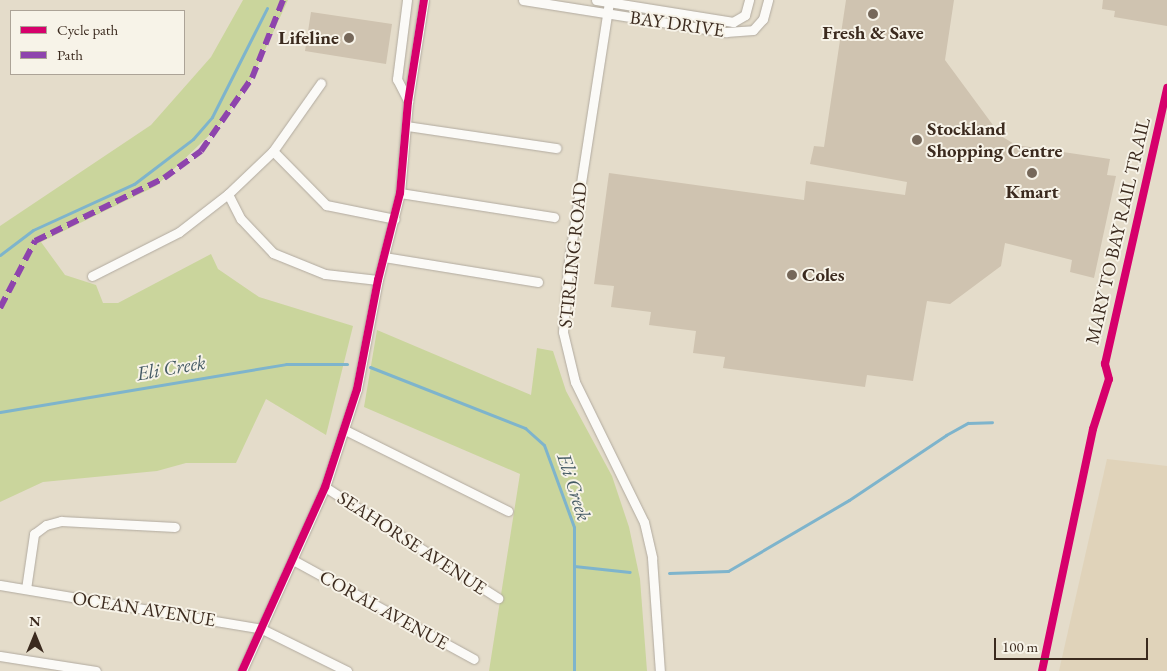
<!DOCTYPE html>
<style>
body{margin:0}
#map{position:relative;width:1167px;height:671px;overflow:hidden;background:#e4dcca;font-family:"EB Garamond",serif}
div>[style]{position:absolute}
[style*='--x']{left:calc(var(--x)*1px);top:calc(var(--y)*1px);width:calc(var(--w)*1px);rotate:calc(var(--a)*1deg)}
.built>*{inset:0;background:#e0d3ba}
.green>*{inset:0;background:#cad59c}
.stream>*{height:3px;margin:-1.5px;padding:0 1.5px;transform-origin:1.5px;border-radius:1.5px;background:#7eb4cc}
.building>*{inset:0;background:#cfc3b0}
.roads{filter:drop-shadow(0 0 1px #b1aa9f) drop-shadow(0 0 1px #b1aa9f)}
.minor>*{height:9px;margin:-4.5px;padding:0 4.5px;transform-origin:4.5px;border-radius:4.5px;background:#fbfaf7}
.quiet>*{height:6px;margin-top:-3px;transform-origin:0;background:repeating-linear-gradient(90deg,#8e44ad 0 12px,transparent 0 18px)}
.cycleway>*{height:8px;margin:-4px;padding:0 4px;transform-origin:4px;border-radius:4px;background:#d6006c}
.dots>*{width:14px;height:14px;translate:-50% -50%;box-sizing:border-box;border:2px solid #f7f3e8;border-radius:50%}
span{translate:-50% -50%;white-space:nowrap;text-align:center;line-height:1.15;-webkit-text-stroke:4px #f7f3e8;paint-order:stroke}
.street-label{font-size:19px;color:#3b2a1e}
.poi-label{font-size:19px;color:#3b2a1e;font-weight:700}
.right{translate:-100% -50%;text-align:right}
.left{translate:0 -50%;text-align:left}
.water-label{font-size:20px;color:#445a64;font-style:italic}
.legend{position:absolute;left:10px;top:10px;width:175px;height:65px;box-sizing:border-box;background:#f7f3e8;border:1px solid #aca397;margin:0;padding:6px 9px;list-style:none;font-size:15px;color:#3b2a1e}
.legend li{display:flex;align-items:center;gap:10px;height:25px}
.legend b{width:25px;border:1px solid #aca397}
.north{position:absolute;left:10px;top:611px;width:50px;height:50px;-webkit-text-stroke:4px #f7f3e8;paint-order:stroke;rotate:0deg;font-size:14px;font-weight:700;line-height:20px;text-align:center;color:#3b2a1e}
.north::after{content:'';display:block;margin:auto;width:18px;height:22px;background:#3b2a1e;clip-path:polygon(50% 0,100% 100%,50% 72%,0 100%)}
.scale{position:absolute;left:994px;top:638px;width:154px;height:22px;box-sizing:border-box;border:2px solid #3b2a1e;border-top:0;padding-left:6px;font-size:15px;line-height:18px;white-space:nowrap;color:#3b2a1e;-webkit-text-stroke:4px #f7f3e8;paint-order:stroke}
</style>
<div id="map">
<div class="built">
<i style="clip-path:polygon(1107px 459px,1167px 466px,1167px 671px,1059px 671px)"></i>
</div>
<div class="green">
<i style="clip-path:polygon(243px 0,288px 0,252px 78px,220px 125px,156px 186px,41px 242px,65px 275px,96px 285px,103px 303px,118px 303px,211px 254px,218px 269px,259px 297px,353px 326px,326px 435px,266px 399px,236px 463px,186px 463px,157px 471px,43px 482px,0 502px,0 226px,151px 125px,211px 57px)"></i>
<i style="clip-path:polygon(377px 330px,531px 395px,537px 348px,553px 351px,566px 391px,612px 476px,629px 527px,640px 579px,647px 671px,489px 671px,520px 474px,364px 407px)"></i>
</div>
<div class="stream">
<i style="--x:0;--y:255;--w:41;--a:-37.1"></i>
<i style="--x:33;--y:230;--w:111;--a:-24.5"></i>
<i style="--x:134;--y:184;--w:74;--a:-37.3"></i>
<i style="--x:193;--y:139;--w:29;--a:-49"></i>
<i style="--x:212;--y:117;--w:122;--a:-63.2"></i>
<i style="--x:370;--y:367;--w:167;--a:21.5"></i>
<i style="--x:525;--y:428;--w:25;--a:42"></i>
<i style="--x:544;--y:445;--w:87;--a:69.9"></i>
<i style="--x:574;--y:527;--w:144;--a:90"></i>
<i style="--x:0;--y:412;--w:290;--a:-9.5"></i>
<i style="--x:286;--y:364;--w:61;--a:0"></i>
<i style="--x:574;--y:566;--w:56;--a:6.1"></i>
<i style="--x:669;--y:573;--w:59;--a:-1.9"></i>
<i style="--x:728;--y:571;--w:140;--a:-30.4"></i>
<i style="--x:849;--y:500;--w:117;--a:-33.8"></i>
<i style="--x:946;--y:435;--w:25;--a:-29"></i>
<i style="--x:968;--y:423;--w:24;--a:-2"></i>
</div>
<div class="building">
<i style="clip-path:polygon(846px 0,954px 0,945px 60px,1001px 136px,1016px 145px,1110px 159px,1107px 175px,1116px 176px,1094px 278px,1070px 272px,1072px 260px,1005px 243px,1001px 266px,950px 304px,927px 301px,913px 381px,867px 375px,865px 387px,723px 368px,725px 357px,693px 353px,696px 331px,649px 325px,651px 312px,611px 307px,614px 286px,594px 284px,609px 173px,804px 200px,806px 181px,905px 195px,907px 182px,810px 164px,814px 146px,824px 147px)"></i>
<i style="clip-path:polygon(1103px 0,1167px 0,1167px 26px,1114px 17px,1115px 11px,1102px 9px)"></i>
<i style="clip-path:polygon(311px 12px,392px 24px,386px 64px,305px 51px)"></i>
</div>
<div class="roads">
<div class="minor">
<i style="--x:407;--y:0;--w:80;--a:97.2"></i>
<i style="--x:397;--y:79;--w:25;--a:63"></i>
<i style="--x:523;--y:0;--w:206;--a:9"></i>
<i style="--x:726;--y:32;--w:27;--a:-4"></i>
<i style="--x:753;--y:30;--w:15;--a:-48"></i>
<i style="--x:763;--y:19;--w:20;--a:-75"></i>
<i style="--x:596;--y:0;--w:139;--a:9.1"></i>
<i style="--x:733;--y:22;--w:14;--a:-30"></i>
<i style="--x:745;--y:15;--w:16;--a:-75"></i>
<i style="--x:609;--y:2;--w:268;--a:98.8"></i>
<i style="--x:568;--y:267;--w:65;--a:94.4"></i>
<i style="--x:563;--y:332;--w:51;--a:76.5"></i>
<i style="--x:575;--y:382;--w:156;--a:63.8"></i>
<i style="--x:644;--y:522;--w:37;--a:77"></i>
<i style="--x:652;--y:558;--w:113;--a:86"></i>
<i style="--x:407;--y:126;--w:151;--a:8.4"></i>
<i style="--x:273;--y:151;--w:76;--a:45.5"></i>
<i style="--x:326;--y:205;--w:70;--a:11.5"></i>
<i style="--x:400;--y:193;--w:156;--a:8.9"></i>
<i style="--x:228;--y:194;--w:28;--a:63"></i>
<i style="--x:241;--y:219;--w:47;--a:46.7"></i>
<i style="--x:273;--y:253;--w:56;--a:22"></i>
<i style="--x:325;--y:274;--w:53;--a:6.5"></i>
<i style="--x:384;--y:257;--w:156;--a:9.2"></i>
<i style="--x:92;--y:276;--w:97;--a:-26.8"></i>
<i style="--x:179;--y:232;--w:62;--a:-37.8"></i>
<i style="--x:228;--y:194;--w:62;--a:-43.7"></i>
<i style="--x:273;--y:151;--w:83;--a:-54.8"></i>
<i style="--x:345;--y:430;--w:182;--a:26.4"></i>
<i style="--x:325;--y:487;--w:206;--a:32.7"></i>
<i style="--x:293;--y:560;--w:206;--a:28.7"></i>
<i style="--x:0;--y:585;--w:266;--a:9.5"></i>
<i style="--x:262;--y:629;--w:95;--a:26.3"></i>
<i style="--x:26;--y:589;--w:56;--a:-81.7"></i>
<i style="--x:34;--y:534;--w:15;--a:-37"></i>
<i style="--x:46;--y:525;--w:16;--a:-15"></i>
<i style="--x:61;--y:521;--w:114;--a:3"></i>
<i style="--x:0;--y:656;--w:97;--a:8.9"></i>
<i style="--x:242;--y:671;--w:202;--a:-65.7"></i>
<i style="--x:325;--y:487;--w:103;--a:-71.9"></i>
<i style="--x:357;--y:389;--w:111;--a:-79.1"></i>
<i style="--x:378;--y:280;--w:90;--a:-75.8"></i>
<i style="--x:400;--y:193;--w:91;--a:-85"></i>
<i style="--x:408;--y:102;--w:103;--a:-81.1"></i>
</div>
</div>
<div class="quiet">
<i style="--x:0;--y:308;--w:76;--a:-62.4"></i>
<i style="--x:35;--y:241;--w:144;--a:-26"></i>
<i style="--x:164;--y:178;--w:46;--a:-36.1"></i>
<i style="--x:201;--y:151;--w:89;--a:-55.1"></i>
<i style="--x:252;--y:78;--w:84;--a:-68.3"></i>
</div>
<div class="cycleway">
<i style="--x:242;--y:671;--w:202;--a:-65.7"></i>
<i style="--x:325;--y:487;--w:103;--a:-71.9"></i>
<i style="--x:357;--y:389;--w:111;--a:-79.1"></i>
<i style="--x:378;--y:280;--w:90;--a:-75.8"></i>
<i style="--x:400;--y:193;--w:91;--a:-85"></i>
<i style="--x:408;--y:102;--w:103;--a:-81.1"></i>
<i style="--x:1042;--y:671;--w:247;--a:-78.1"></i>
<i style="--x:1093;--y:429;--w:52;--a:-72.3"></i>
<i style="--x:1109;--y:379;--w:16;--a:-105"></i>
<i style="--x:1105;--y:364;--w:283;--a:-77.3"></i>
</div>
<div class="dots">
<i style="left:873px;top:14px;background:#76685a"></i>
<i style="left:349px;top:38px;background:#76685a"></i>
<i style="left:917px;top:140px;background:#76685a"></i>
<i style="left:1032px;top:173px;background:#76685a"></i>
<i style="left:792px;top:275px;background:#76685a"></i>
</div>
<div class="street-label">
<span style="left:677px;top:24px;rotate:8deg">BAY DRIVE</span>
<span style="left:1118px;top:231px;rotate:-77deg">MARY TO BAY RAIL TRAIL</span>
<span style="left:573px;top:255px;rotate:-84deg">STIRLING ROAD</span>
<span style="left:412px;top:543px;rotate:33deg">SEAHORSE AVENUE</span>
<span style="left:144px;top:609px;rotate:9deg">OCEAN AVENUE</span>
<span style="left:384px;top:610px;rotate:29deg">CORAL AVENUE</span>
</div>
<div class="poi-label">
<span style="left:873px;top:33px">Fresh &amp; Save</span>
<span class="right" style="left:339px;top:38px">Lifeline</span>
<span class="left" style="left:927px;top:140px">Stockland<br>Shopping Centre</span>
<span style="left:1032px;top:192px">Kmart</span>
<span class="left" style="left:802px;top:275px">Coles</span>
</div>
<div class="water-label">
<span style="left:171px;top:368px;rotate:-10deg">Eli Creek</span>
<span style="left:574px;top:487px;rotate:72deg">Eli Creek</span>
</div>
<ul class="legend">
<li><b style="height:6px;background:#d6006c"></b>Cycle path</li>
<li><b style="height:6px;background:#8e44ad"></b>Path</li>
</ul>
<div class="north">N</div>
<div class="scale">100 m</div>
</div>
